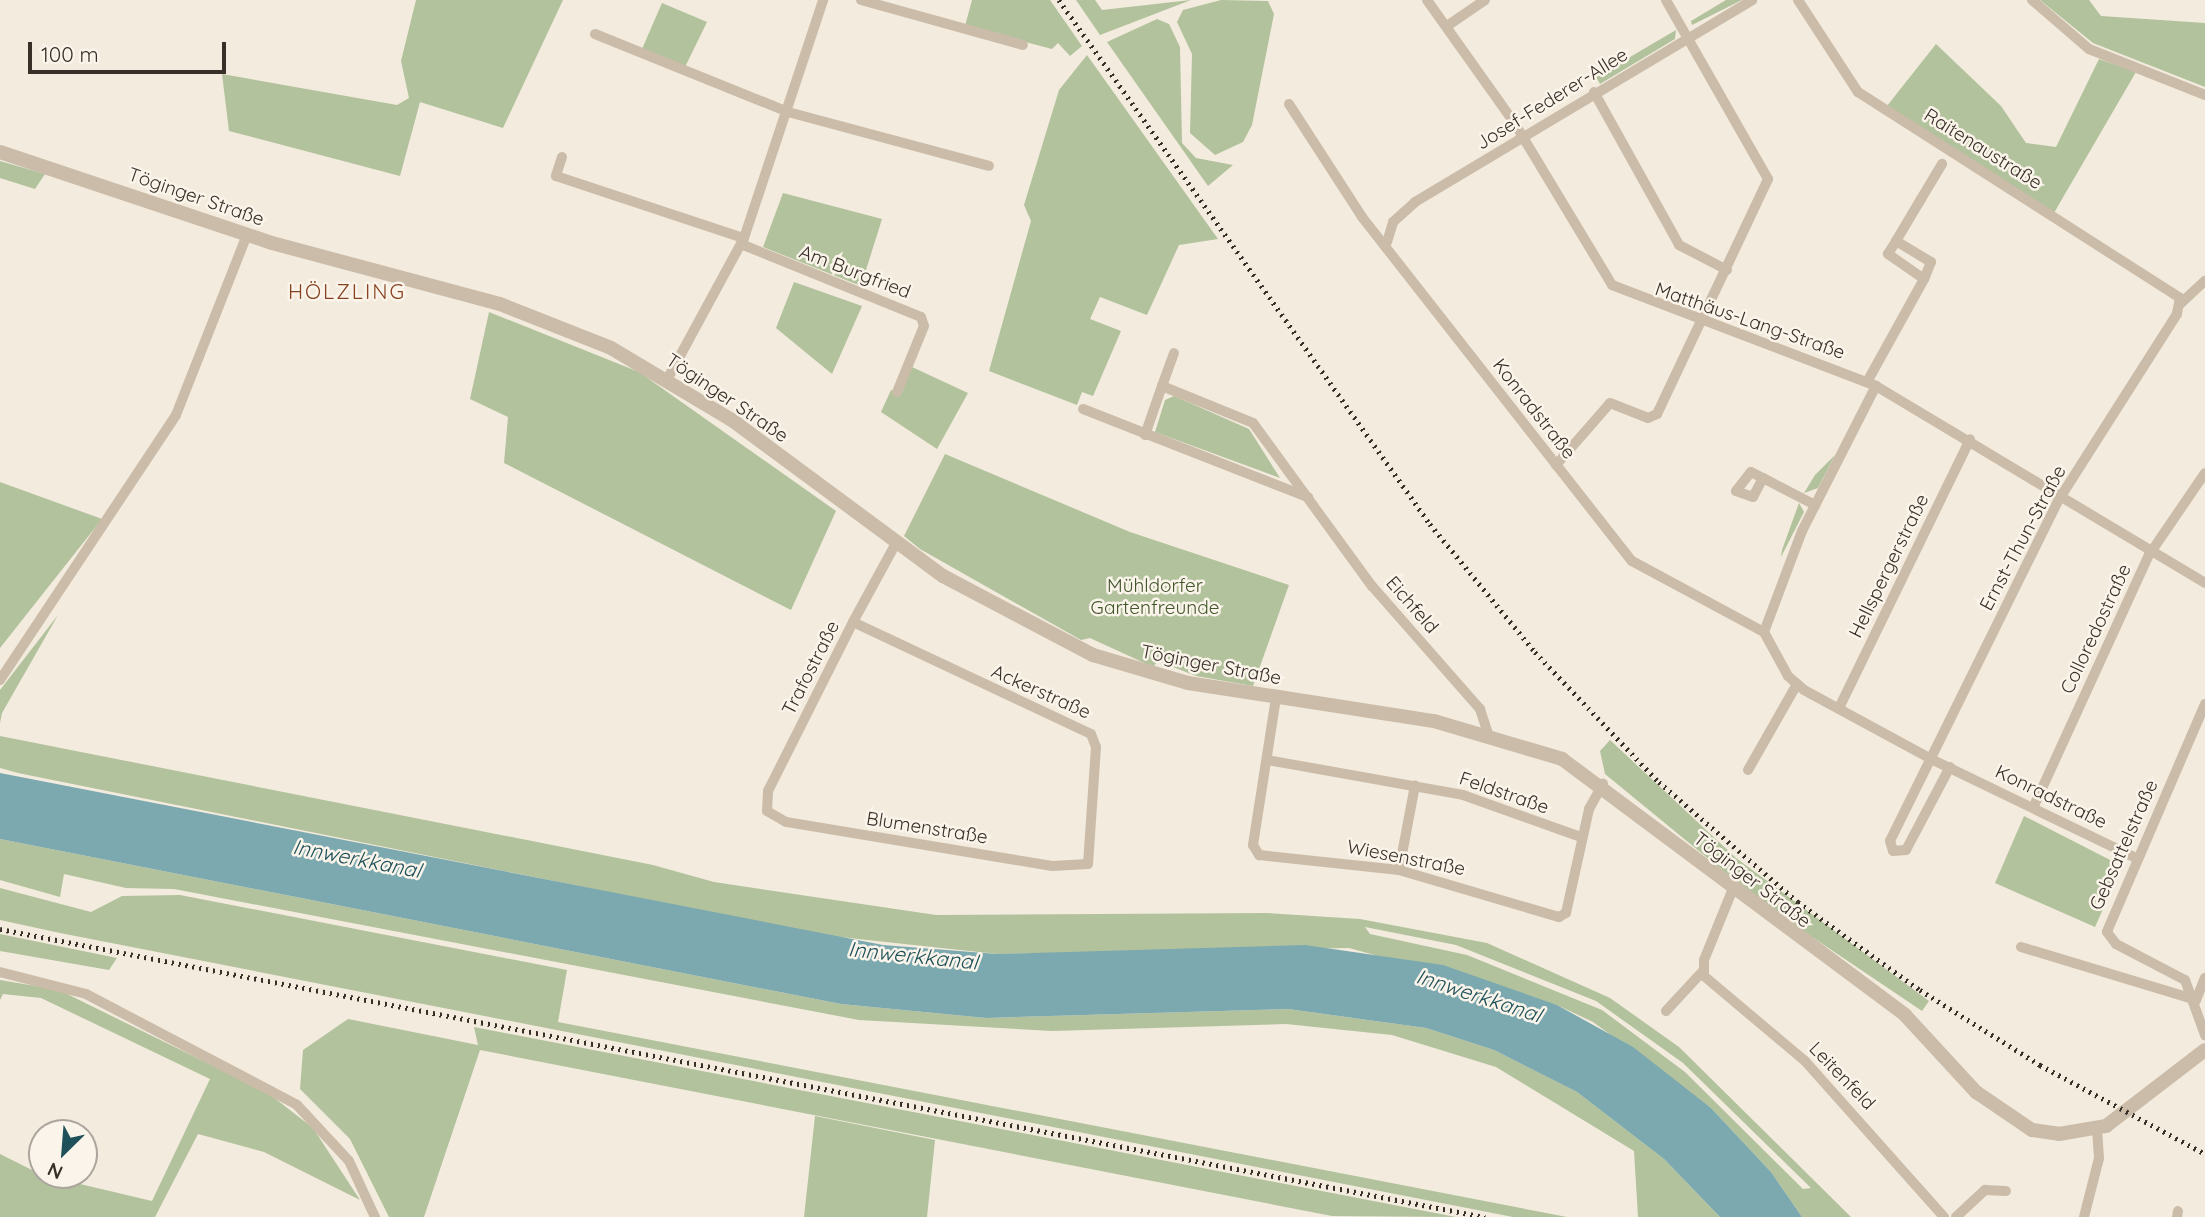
<!DOCTYPE html>
<meta charset="utf-8">
<style>
body{margin:0}
#map{position:relative;width:2205px;height:1217px;overflow:hidden;background:#f3ebdd;font-family:Quicksand,sans-serif}
div>[style]{position:absolute}
[style*='--x']{left:calc(var(--x)*1px);top:calc(var(--y)*1px);width:calc(var(--w)*1px);rotate:calc(var(--a)*1deg)}
.green>*{inset:0;background:#b2c29d}
.water>*{inset:0;background:#7ca9b0}
.minor>*{height:10px;margin:-5px;padding:0 5px;transform-origin:5px;border-radius:5px;background:#cbbca9}
.tertiary>*{height:14px;margin:-7px;padding:0 7px;transform-origin:7px;border-radius:7px;background:#cbbca9}
.rail>*{height:4.5px;margin-top:-2.25px;transform-origin:0;background:repeating-linear-gradient(90deg,#382f29 0 2px,transparent 0 7px)}
span{translate:-50% -50%;white-space:nowrap;text-align:center;line-height:1.15;-webkit-text-stroke:5px #faf4ea;paint-order:stroke}
.street-label{font-size:19px;color:#382f29}
.park-label{font-size:19px;color:#43572c}
.neighbourhood-label{font-size:21px;color:#884321;letter-spacing:2px}
.water-label{font-size:21px;color:#1e515a;font-style:italic}
.north{position:absolute;left:28px;top:1119px;width:70px;height:70px;box-sizing:border-box;background:#faf4ea;border:2px solid #aca59d;border-radius:50%;rotate:205deg;font-size:19px;font-weight:700;line-height:28px;text-align:center;color:#382f29}
.north::after{content:'';display:block;margin:auto;width:24px;height:32px;background:#1e515a;clip-path:polygon(50% 0,100% 100%,50% 72%,0 100%)}
.scale{position:absolute;left:28px;top:42px;width:198px;height:32px;box-sizing:border-box;border:4px solid #382f29;border-top:0;padding-left:9px;font-size:21px;line-height:24px;white-space:nowrap;color:#382f29;-webkit-text-stroke:5px #faf4ea;paint-order:stroke}
</style>
<div id="map">
<div class="green">
<i style="clip-path:polygon(416px 0,563px 0,503px 128px,420px 102px,400px 176px,229px 131px,222px 74px,397px 105px,409px 98px,401px 61px)"></i>
<i style="clip-path:polygon(972px 0,1050px 0,1082px 46px,1070px 56px,1058px 43px,1052px 49px,965px 26px)"></i>
<i style="clip-path:polygon(1076px 0,1095px 0,1102px 10px,1191px 0,1100px 35px)"></i>
<i style="clip-path:polygon(1221px 0,1268px 1px,1274px 14px,1252px 125px,1243px 142px,1215px 155px,1190px 133px,1192px 54px,1177px 22px,1183px 10px)"></i>
<i style="clip-path:polygon(1726px 0,1742px 0,1692px 25px,1691px 21px)"></i>
<i style="clip-path:polygon(2040px 0,2089px 0,2101px 16px,2205px 23px,2205px 87px,2093px 43px)"></i>
<i style="clip-path:polygon(662px 3px,707px 22px,685px 67px,642px 49px)"></i>
<i style="clip-path:polygon(1157px 19px,1169px 24px,1180px 47px,1182px 143px,1196px 158px,1233px 165px,1208px 186px,1107px 42px)"></i>
<i style="clip-path:polygon(1676px 30px,1675px 39px,1600px 84px,1596px 77px)"></i>
<i style="clip-path:polygon(1936px 44px,2001px 106px,2026px 143px,2056px 147px,2099px 59px,2136px 72px,2051px 218px,1883px 111px)"></i>
<i style="clip-path:polygon(1087px 55px,1218px 239px,1179px 245px,1147px 315px,1100px 297px,1090px 319px,1121px 331px,1093px 396px,1082px 392px,1077px 405px,989px 371px,1031px 221px,1024px 205px,1059px 90px)"></i>
<i style="clip-path:polygon(0 161px,45px 174px,35px 189px,0 178px)"></i>
<i style="clip-path:polygon(783px 193px,882px 219px,861px 286px,763px 247px)"></i>
<i style="clip-path:polygon(794px 282px,862px 306px,832px 374px,776px 328px)"></i>
<i style="clip-path:polygon(489px 312px,639px 372px,836px 511px,791px 610px,504px 463px,508px 417px,470px 399px)"></i>
<i style="clip-path:polygon(912px 367px,968px 393px,937px 449px,881px 412px,891px 390px,900px 394px)"></i>
<i style="clip-path:polygon(1174px 396px,1249px 429px,1280px 478px,1155px 432px,1165px 400px)"></i>
<i style="clip-path:polygon(945px 454px,1130px 532px,1289px 585px,1253px 686px,1196px 676px,1158px 661px,1153px 667px,1090px 638px,1081px 640px,920px 549px,904px 536px)"></i>
<i style="clip-path:polygon(1835px 455px,1818px 488px,1804px 493px,1815px 475px)"></i>
<i style="clip-path:polygon(0 482px,102px 519px,0 648px)"></i>
<i style="clip-path:polygon(1799px 503px,1804px 512px,1781px 557px,1782px 550px)"></i>
<i style="clip-path:polygon(58px 615px,2px 713px,0 723px,0 690px)"></i>
<i style="clip-path:polygon(evenodd,0 736px,653px 865px,714px 882px,936px 915px,1267px 913px,1360px 919px,1487px 943px,1610px 998px,1679px 1047px,1851px 1217px,1802px 1217px,1771px 1172px,1711px 1108px,1593px 1022px,1557px 1005px,1349px 948px,997px 954px,821px 935px,18px 773px,0 768px,0 736px,1365px 927px,1456px 945px,1596px 1001px,1683px 1063px,1811px 1188px,1803px 1189px,1685px 1072px,1602px 1010px,1467px 955px,1370px 934px,1365px 927px)"></i>
<i style="clip-path:polygon(1610px 740px,1736px 858px,1929px 1001px,1922px 1011px,1766px 906px,1605px 774px,1600px 751px)"></i>
<i style="clip-path:polygon(2024px 816px,2116px 863px,2116px 880px,2095px 927px,1995px 883px)"></i>
<i style="clip-path:polygon(0 839px,841px 1004px,986px 1018px,1288px 1009px,1426px 1028px,1494px 1050px,1577px 1092px,1664px 1159px,1720px 1217px,1638px 1217px,1634px 1151px,1496px 1067px,1392px 1035px,1286px 1024px,1052px 1031px,859px 1020px,174px 889px,126px 888px,64px 874px,60px 897px,0 880px)"></i>
<i style="clip-path:polygon(0 888px,91px 912px,122px 896px,180px 895px,567px 970px,558px 1022px,1567px 1217px,1513px 1217px,60px 933px,0 920px)"></i>
<i style="clip-path:polygon(0 934px,117px 958px,109px 970px,0 951px)"></i>
<i style="clip-path:polygon(0 980px,59px 990px,268px 1093px,313px 1128px,360px 1200px,264px 1152px,198px 1134px,155px 1217px,0 1217px,0 1154px,42px 1175px,152px 1201px,210px 1079px,41px 998px,3px 994px,0 1000px)"></i>
<i style="clip-path:polygon(348px 1019px,478px 1045px,474px 1027px,1456px 1217px,1332px 1216px,480px 1050px,424px 1217px,389px 1217px,350px 1139px,300px 1089px,303px 1050px)"></i>
<i style="clip-path:polygon(815px 1116px,935px 1140px,927px 1217px,804px 1217px)"></i>
</div>
<div class="water">
<i style="clip-path:polygon(0 773px,883px 945px,997px 954px,1305px 945px,1443px 965px,1557px 1005px,1633px 1047px,1711px 1108px,1771px 1172px,1802px 1217px,1720px 1217px,1664px 1159px,1577px 1092px,1494px 1050px,1426px 1028px,1288px 1009px,986px 1018px,841px 1004px,0 839px)"></i>
</div>
<div class="minor">
<i style="--x:861;--y:0;--w:168;--a:15.5"></i>
<i style="--x:1427;--y:0;--w:152;--a:54.6"></i>
<i style="--x:1515;--y:124;--w:188;--a:58.9"></i>
<i style="--x:1612;--y:285;--w:283;--a:20.9"></i>
<i style="--x:1876;--y:386;--w:383;--a:30.9"></i>
<i style="--x:1798;--y:0;--w:110;--a:56.9"></i>
<i style="--x:1858;--y:92;--w:382;--a:32.6"></i>
<i style="--x:2180;--y:298;--w:16;--a:101"></i>
<i style="--x:2177;--y:314;--w:219;--a:122.5"></i>
<i style="--x:2059;--y:499;--w:381;--a:116.3"></i>
<i style="--x:1890;--y:841;--w:10;--a:73"></i>
<i style="--x:1893;--y:851;--w:13;--a:-4"></i>
<i style="--x:1906;--y:850;--w:94;--a:-62.1"></i>
<i style="--x:2032;--y:0;--w:75;--a:40.7"></i>
<i style="--x:2089;--y:49;--w:125;--a:21.6"></i>
<i style="--x:1447;--y:26;--w:46;--a:-34.4"></i>
<i style="--x:595;--y:34;--w:208;--a:22"></i>
<i style="--x:788;--y:112;--w:208;--a:15"></i>
<i style="--x:1594;--y:92;--w:175;--a:60.9"></i>
<i style="--x:1679;--y:245;--w:54;--a:27.5"></i>
<i style="--x:1289;--y:104;--w:135;--a:57.1"></i>
<i style="--x:1362;--y:217;--w:437;--a:51.9"></i>
<i style="--x:1632;--y:561;--w:150;--a:28.3"></i>
<i style="--x:1764;--y:632;--w:50;--a:61.4"></i>
<i style="--x:1788;--y:676;--w:21;--a:41"></i>
<i style="--x:1804;--y:690;--w:145;--a:28.5"></i>
<i style="--x:1931;--y:759;--w:230;--a:25.8"></i>
<i style="--x:562;--y:157;--w:20;--a:108"></i>
<i style="--x:556;--y:176;--w:198;--a:18.3"></i>
<i style="--x:1896;--y:241;--w:41;--a:31"></i>
<i style="--x:1931;--y:262;--w:18;--a:112"></i>
<i style="--x:1924;--y:279;--w:44;--a:-145.2"></i>
<i style="--x:1888;--y:254;--w:15;--a:-58"></i>
<i style="--x:1896;--y:241;--w:49;--a:-59.2"></i>
<i style="--x:1921;--y:199;--w:41;--a:-59"></i>
<i style="--x:1387;--y:242;--w:21;--a:-73"></i>
<i style="--x:1393;--y:222;--w:30;--a:-42"></i>
<i style="--x:1415;--y:202;--w:393;--a:-30.9"></i>
<i style="--x:741;--y:244;--w:194;--a:22.1"></i>
<i style="--x:921;--y:317;--w:9;--a:72"></i>
<i style="--x:924;--y:326;--w:71;--a:112.2"></i>
<i style="--x:2180;--y:304;--w:34;--a:-43"></i>
<i style="--x:668;--y:378;--w:159;--a:-61.5"></i>
<i style="--x:744;--y:238;--w:251;--a:-71.6"></i>
<i style="--x:1867;--y:382;--w:118;--a:-61"></i>
<i style="--x:1162;--y:386;--w:35;--a:-70"></i>
<i style="--x:1083;--y:409;--w:242;--a:21.4"></i>
<i style="--x:1145;--y:435;--w:52;--a:-70.9"></i>
<i style="--x:1162;--y:386;--w:98;--a:22.1"></i>
<i style="--x:1253;--y:423;--w:202;--a:53.9"></i>
<i style="--x:1372;--y:586;--w:164;--a:48.7"></i>
<i style="--x:1480;--y:709;--w:26;--a:72"></i>
<i style="--x:1556;--y:465;--w:82;--a:-48.9"></i>
<i style="--x:1610;--y:403;--w:41;--a:21.5"></i>
<i style="--x:1648;--y:418;--w:10;--a:-24"></i>
<i style="--x:1657;--y:414;--w:260;--a:-64.7"></i>
<i style="--x:1768;--y:179;--w:206;--a:-119.7"></i>
<i style="--x:1763;--y:478;--w:21;--a:118"></i>
<i style="--x:1753;--y:497;--w:18;--a:-161"></i>
<i style="--x:1736;--y:491;--w:24;--a:-52"></i>
<i style="--x:1751;--y:472;--w:13;--a:27"></i>
<i style="--x:1763;--y:478;--w:59;--a:27.4"></i>
<i style="--x:853;--y:622;--w:263;--a:25.2"></i>
<i style="--x:1091;--y:734;--w:14;--a:69"></i>
<i style="--x:1096;--y:747;--w:117;--a:93.9"></i>
<i style="--x:1088;--y:864;--w:36;--a:177"></i>
<i style="--x:1052;--y:866;--w:270;--a:-170.6"></i>
<i style="--x:786;--y:822;--w:22;--a:-150"></i>
<i style="--x:767;--y:811;--w:20;--a:-87"></i>
<i style="--x:768;--y:791;--w:189;--a:-63.3"></i>
<i style="--x:853;--y:622;--w:90;--a:-61.4"></i>
<i style="--x:1764;--y:632;--w:108;--a:-69.4"></i>
<i style="--x:1802;--y:531;--w:163;--a:-63"></i>
<i style="--x:0;--y:680;--w:318;--a:-56.4"></i>
<i style="--x:176;--y:415;--w:193;--a:-68.5"></i>
<i style="--x:1276;--y:698;--w:149;--a:98.9"></i>
<i style="--x:1253;--y:845;--w:12;--a:59"></i>
<i style="--x:1259;--y:855;--w:141;--a:6.1"></i>
<i style="--x:1399;--y:870;--w:167;--a:16.4"></i>
<i style="--x:1559;--y:917;--w:8;--a:-30"></i>
<i style="--x:1566;--y:913;--w:107;--a:-77.5"></i>
<i style="--x:1589;--y:809;--w:29;--a:-61"></i>
<i style="--x:2205;--y:704;--w:248;--a:113.3"></i>
<i style="--x:2107;--y:932;--w:15;--a:53"></i>
<i style="--x:2116;--y:944;--w:78;--a:27.6"></i>
<i style="--x:2185;--y:980;--w:59;--a:70"></i>
<i style="--x:1839;--y:708;--w:299;--a:-64"></i>
<i style="--x:1267;--y:760;--w:199;--a:10.1"></i>
<i style="--x:1463;--y:795;--w:125;--a:19.6"></i>
<i style="--x:1748;--y:770;--w:99;--a:-60.3"></i>
<i style="--x:2033;--y:808;--w:278;--a:-65.4"></i>
<i style="--x:2149;--y:555;--w:99;--a:-55.7"></i>
<i style="--x:1399;--y:870;--w:86;--a:-79.3"></i>
<i style="--x:1732;--y:891;--w:74;--a:112.1"></i>
<i style="--x:1704;--y:960;--w:16;--a:90"></i>
<i style="--x:1704;--y:976;--w:132;--a:40.1"></i>
<i style="--x:1805;--y:1061;--w:209;--a:48.3"></i>
<i style="--x:2021;--y:947;--w:183;--a:16.8"></i>
<i style="--x:0;--y:972;--w:89;--a:14.3"></i>
<i style="--x:86;--y:994;--w:238;--a:27.7"></i>
<i style="--x:297;--y:1105;--w:76;--a:47.1"></i>
<i style="--x:349;--y:1161;--w:62;--a:65.1"></i>
<i style="--x:2196;--y:1000;--w:24;--a:-68"></i>
<i style="--x:1666;--y:1011;--w:53;--a:-47.3"></i>
<i style="--x:1956;--y:1217;--w:40;--a:-43"></i>
<i style="--x:1985;--y:1190;--w:21;--a:3"></i>
<i style="--x:2084;--y:1217;--w:61;--a:-75.7"></i>
<i style="--x:2099;--y:1158;--w:28;--a:-94"></i>
<i style="--x:2177;--y:1217;--w:6;--a:-81"></i>
</div>
<div class="tertiary">
<i style="--x:0;--y:152;--w:287;--a:18.5"></i>
<i style="--x:272;--y:243;--w:236;--a:15"></i>
<i style="--x:500;--y:304;--w:119;--a:21.6"></i>
<i style="--x:611;--y:348;--w:141;--a:30.8"></i>
<i style="--x:732;--y:420;--w:262;--a:36.5"></i>
<i style="--x:943;--y:576;--w:170;--a:27.8"></i>
<i style="--x:1093;--y:655;--w:99;--a:16.4"></i>
<i style="--x:1188;--y:683;--w:249;--a:8.8"></i>
<i style="--x:1434;--y:721;--w:134;--a:16.5"></i>
<i style="--x:1562;--y:759;--w:428;--a:36.7"></i>
<i style="--x:1905;--y:1015;--w:105;--a:47.3"></i>
<i style="--x:1976;--y:1092;--w:68;--a:34.2"></i>
<i style="--x:2032;--y:1130;--w:27;--a:8"></i>
<i style="--x:2059;--y:1134;--w:48;--a:-9.7"></i>
<i style="--x:2106;--y:1126;--w:125;--a:-37.5"></i>
</div>
<div class="rail">
<i style="--x:1059;--y:0;--w:642;--a:54.7"></i>
<i style="--x:1430;--y:524;--w:166;--a:50.6"></i>
<i style="--x:1535;--y:652;--w:180;--a:46.4"></i>
<i style="--x:1659;--y:782;--w:184;--a:40.8"></i>
<i style="--x:1798;--y:902;--w:150;--a:35.8"></i>
<i style="--x:1920;--y:990;--w:142;--a:32"></i>
<i style="--x:2040;--y:1065;--w:187;--a:28.3"></i>
<i style="--x:0;--y:929;--w:1513;--a:10.98"></i>
</div>
<div class="street-label">
<span style="left:1552px;top:99px;rotate:-32deg">Josef-Federer-Allee</span>
<span style="left:1983px;top:149px;rotate:32deg">Raitenaustraße</span>
<span style="left:196px;top:197px;rotate:19deg">Töginger Straße</span>
<span style="left:855px;top:272px;rotate:21deg">Am Burgfried</span>
<span style="left:1750px;top:321px;rotate:19deg">Matthäus-Lang-Straße</span>
<span style="left:727px;top:398px;rotate:34deg">Töginger Straße</span>
<span style="left:1534px;top:409px;rotate:52deg">Konradstraße</span>
<span style="left:2023px;top:538px;rotate:-62deg">Ernst-Thun-Straße</span>
<span style="left:1889px;top:566px;rotate:-64deg">Hellspergerstraße</span>
<span style="left:1412px;top:605px;rotate:49deg">Eichfeld</span>
<span style="left:2096px;top:629px;rotate:-65deg">Colloredostraße</span>
<span style="left:1211px;top:665px;rotate:11deg">Töginger Straße</span>
<span style="left:811px;top:668px;rotate:-63deg">Trafostraße</span>
<span style="left:1041px;top:692px;rotate:24deg">Ackerstraße</span>
<span style="left:1504px;top:793px;rotate:19deg">Feldstraße</span>
<span style="left:2051px;top:797px;rotate:26deg">Konradstraße</span>
<span style="left:927px;top:828px;rotate:9deg">Blumenstraße</span>
<span style="left:2124px;top:845px;rotate:-66deg">Gebsattelstraße</span>
<span style="left:1406px;top:858px;rotate:11deg">Wiesenstraße</span>
<span style="left:1752px;top:880px;rotate:38deg">Töginger Straße</span>
<span style="left:1842px;top:1076px;rotate:46deg">Leitenfeld</span>
</div>
<div class="park-label">
<span style="left:1155px;top:597px">Mühldorfer<br>Gartenfreunde</span>
</div>
<div class="neighbourhood-label">
<span style="left:347px;top:291px">HÖLZLING</span>
</div>
<div class="water-label">
<span style="left:357px;top:858px;rotate:11deg">Innwerkkanal</span>
<span style="left:913px;top:955px;rotate:6deg">Innwerkkanal</span>
<span style="left:1479px;top:995px;rotate:18deg">Innwerkkanal</span>
</div>
<div class="north">N</div>
<div class="scale">100 m</div>
</div>
